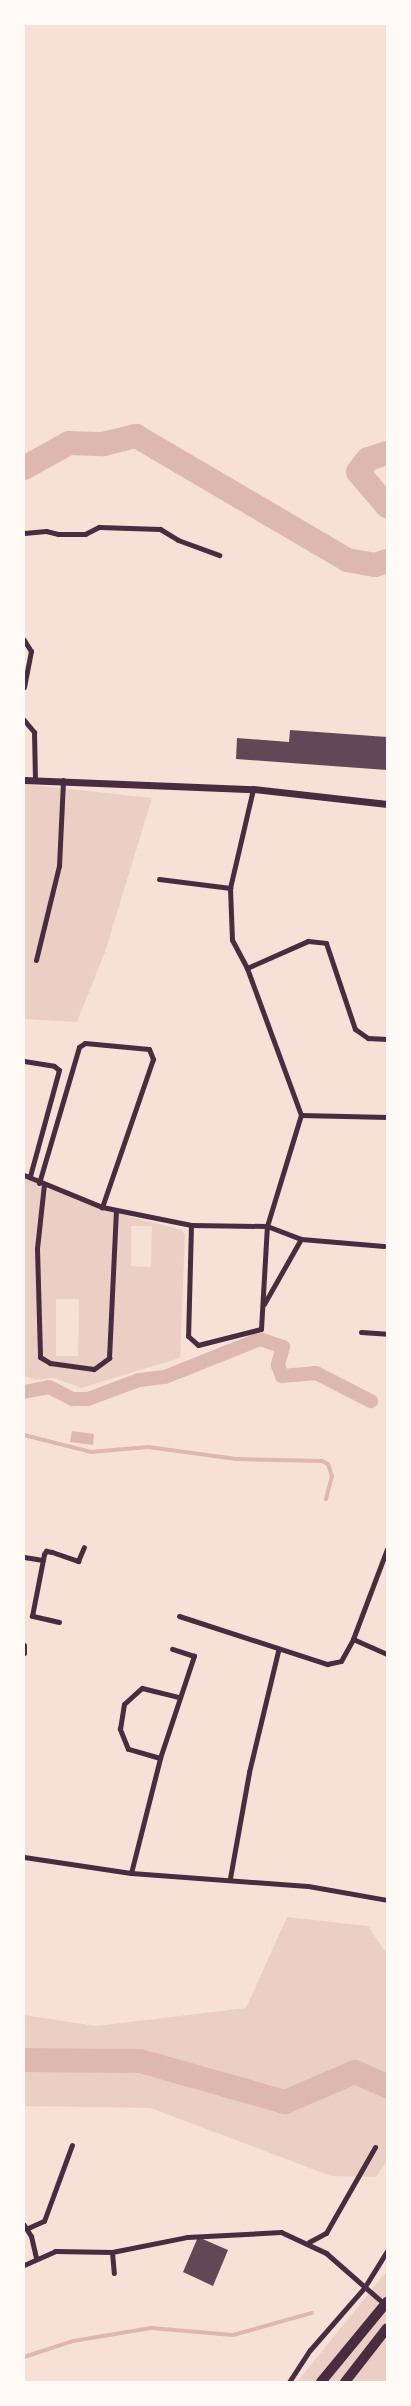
<!DOCTYPE html>
<style>
body{margin:0}
#map{position:relative;width:411px;height:2406px;overflow:hidden;background:#f7e1d7;font-family:"Golos Text",sans-serif}
div>[style]{position:absolute}
[style*='--x']{left:calc(var(--x)*1px);top:calc(var(--y)*1px);width:calc(var(--w)*1px);rotate:calc(var(--a)*1deg)}
.green>*{inset:0;background:#ebcfc5}
.water>*{inset:0;background:#dcb8b0}
.stream>*{height:4px;margin:-2px;padding:0 2px;transform-origin:2px;border-radius:2px;background:#dcb8b0}
.canal>*{height:14px;margin:-7px;padding:0 7px;transform-origin:7px;border-radius:7px;background:#dcb8b0}
.river>*{height:24px;margin:-12px;padding:0 12px;transform-origin:12px;border-radius:12px;background:#dcb8b0}
.building>*{inset:0;background:#644757}
.minor>*{height:5px;margin:-2.5px;padding:0 2.5px;transform-origin:2.5px;border-radius:2.5px;background:#4a2c40}
.tertiary>*{height:7px;margin:-3.5px;padding:0 3.5px;transform-origin:3.5px;border-radius:3.5px;background:#4a2c40}
.motorway>*{height:10px;margin:-5px;padding:0 5px;transform-origin:5px;border-radius:5px;background:#4a2c40}
span{translate:-50% -50%;white-space:nowrap;text-align:center;line-height:1.15;-webkit-text-stroke:4.5px #fffaf5;paint-order:stroke}
.frame{position:absolute;inset:0;border:25px solid #fffaf5;pointer-events:none}
</style>
<div id="map">
<div class="green">
<i style="clip-path:polygon(24px 784px,152px 798px,105px 952px,77px 1022px,24px 1019px)"></i>
<i style="clip-path:polygon(evenodd,24px 1177px,121px 1214px,182px 1230px,185px 1235px,180px 1358px,81px 1388px,54px 1378px,35px 1380px,24px 1375px,24px 1177px,131px 1226px,152px 1226px,151px 1267px,131px 1266px,131px 1226px,24px 1177px,56px 1299px,79px 1299px,78px 1356px,56px 1356px,56px 1299px)"></i>
<i style="clip-path:polygon(287px 1917px,368px 1926px,387px 1954px,387px 2161px,376px 2177px,331px 2176px,150px 2108px,24px 2106px,24px 2015px,96px 2026px,246px 2008px)"></i>
<i style="clip-path:polygon(387px 2271px,387px 2382px,297px 2382px)"></i>
</div>
<div class="water">
<i style="clip-path:polygon(72px 1431px,94px 1434px,93px 1445px,70px 1442px)"></i>
</div>
<div class="stream">
<i style="--x:24;--y:1435;--w:69;--a:14.2"></i>
<i style="--x:91;--y:1452;--w:57;--a:-5"></i>
<i style="--x:148;--y:1447;--w:89;--a:7.8"></i>
<i style="--x:236;--y:1459;--w:86;--a:1.3"></i>
<i style="--x:322;--y:1461;--w:7;--a:27"></i>
<i style="--x:328;--y:1464;--w:13;--a:72"></i>
<i style="--x:332;--y:1476;--w:24;--a:105"></i>
<i style="--x:24;--y:2357;--w:52;--a:-18.1"></i>
<i style="--x:73;--y:2341;--w:79;--a:-9.5"></i>
<i style="--x:151;--y:2328;--w:82;--a:4.9"></i>
<i style="--x:233;--y:2335;--w:82;--a:-15.6"></i>
</div>
<div class="canal">
<i style="--x:24;--y:1392;--w:25;--a:-11"></i>
<i style="--x:49;--y:1387;--w:27;--a:27"></i>
<i style="--x:73;--y:1399;--w:15;--a:0"></i>
<i style="--x:88;--y:1399;--w:54;--a:-20.4"></i>
<i style="--x:139;--y:1380;--w:26;--a:-7"></i>
<i style="--x:165;--y:1377;--w:102;--a:-21.8"></i>
<i style="--x:260;--y:1339;--w:24;--a:19"></i>
<i style="--x:283;--y:1347;--w:19;--a:106"></i>
<i style="--x:278;--y:1365;--w:12;--a:70"></i>
<i style="--x:282;--y:1376;--w:34;--a:-5"></i>
<i style="--x:316;--y:1373;--w:62;--a:27"></i>
</div>
<div class="river">
<i style="--x:387;--y:453;--w:20;--a:162"></i>
<i style="--x:368;--y:459;--w:16;--a:128"></i>
<i style="--x:358;--y:472;--w:45;--a:49.5"></i>
<i style="--x:24;--y:468;--w:51;--a:-29.1"></i>
<i style="--x:69;--y:443;--w:34;--a:2"></i>
<i style="--x:103;--y:444;--w:34;--a:-14"></i>
<i style="--x:136;--y:436;--w:245;--a:30.4"></i>
<i style="--x:347;--y:560;--w:28;--a:10"></i>
<i style="--x:375;--y:565;--w:13;--a:-18"></i>
<i style="--x:24;--y:2060;--w:116;--a:0.5"></i>
<i style="--x:140;--y:2061;--w:151;--a:15.8"></i>
<i style="--x:285;--y:2102;--w:76;--a:-23.2"></i>
<i style="--x:355;--y:2072;--w:35;--a:24"></i>
</div>
<div class="building">
<i style="clip-path:polygon(290px 730px,387px 737px,387px 770px,236px 759px,237px 738px,289px 742px)"></i>
<i style="clip-path:polygon(198px 2237px,228px 2250px,213px 2286px,183px 2272px)"></i>
</div>
<div class="minor">
<i style="--x:24;--y:533;--w:22;--a:-5"></i>
<i style="--x:46;--y:531;--w:12;--a:14"></i>
<i style="--x:58;--y:534;--w:27;--a:0"></i>
<i style="--x:85;--y:534;--w:16;--a:-27"></i>
<i style="--x:99;--y:527;--w:61;--a:1.9"></i>
<i style="--x:160;--y:529;--w:21;--a:31"></i>
<i style="--x:178;--y:540;--w:44;--a:20.1"></i>
<i style="--x:24;--y:640;--w:13;--a:58"></i>
<i style="--x:31;--y:651;--w:37;--a:101"></i>
<i style="--x:24;--y:720;--w:16;--a:50"></i>
<i style="--x:34;--y:732;--w:48;--a:88.8"></i>
<i style="--x:159;--y:879;--w:72;--a:7.2"></i>
<i style="--x:36;--y:960;--w:97;--a:-76.3"></i>
<i style="--x:59;--y:866;--w:86;--a:-87.3"></i>
<i style="--x:247;--y:968;--w:67;--a:-23.9"></i>
<i style="--x:308;--y:941;--w:18;--a:6"></i>
<i style="--x:326;--y:943;--w:91;--a:71.4"></i>
<i style="--x:355;--y:1029;--w:16;--a:35"></i>
<i style="--x:368;--y:1038;--w:19;--a:3"></i>
<i style="--x:24;--y:1061;--w:30;--a:9"></i>
<i style="--x:54;--y:1066;--w:6;--a:39"></i>
<i style="--x:59;--y:1070;--w:110;--a:105.3"></i>
<i style="--x:301;--y:1115;--w:86;--a:1.3"></i>
<i style="--x:24;--y:1175;--w:84;--a:22.3"></i>
<i style="--x:102;--y:1207;--w:91;--a:11.4"></i>
<i style="--x:191;--y:1225;--w:76;--a:0.8"></i>
<i style="--x:267;--y:1226;--w:36;--a:21"></i>
<i style="--x:301;--y:1239;--w:83;--a:4.8"></i>
<i style="--x:39;--y:1183;--w:142;--a:-73.6"></i>
<i style="--x:79;--y:1047;--w:7;--a:-34"></i>
<i style="--x:85;--y:1043;--w:64;--a:5.4"></i>
<i style="--x:149;--y:1049;--w:11;--a:68"></i>
<i style="--x:153;--y:1059;--w:157;--a:109"></i>
<i style="--x:44;--y:1184;--w:64;--a:96.2"></i>
<i style="--x:37;--y:1248;--w:109;--a:88.4"></i>
<i style="--x:40;--y:1357;--w:12;--a:31"></i>
<i style="--x:50;--y:1363;--w:44;--a:7.8"></i>
<i style="--x:94;--y:1369;--w:19;--a:-36"></i>
<i style="--x:109;--y:1358;--w:148;--a:-87.3"></i>
<i style="--x:191;--y:1225;--w:111;--a:91.5"></i>
<i style="--x:188;--y:1336;--w:13;--a:42"></i>
<i style="--x:198;--y:1345;--w:65;--a:-14.3"></i>
<i style="--x:261;--y:1329;--w:103;--a:-86.7"></i>
<i style="--x:267;--y:1226;--w:116;--a:-73"></i>
<i style="--x:301;--y:1115;--w:157;--a:-110.2"></i>
<i style="--x:247;--y:968;--w:32;--a:-118"></i>
<i style="--x:232;--y:940;--w:52;--a:-92.2"></i>
<i style="--x:230;--y:888;--w:102;--a:-76.9"></i>
<i style="--x:264;--y:1304;--w:75;--a:-60.4"></i>
<i style="--x:361;--y:1332;--w:26;--a:4"></i>
<i style="--x:24;--y:1557;--w:19;--a:9"></i>
<i style="--x:179;--y:1616;--w:156;--a:18"></i>
<i style="--x:327;--y:1664;--w:14;--a:-12"></i>
<i style="--x:341;--y:1661;--w:25;--a:-61"></i>
<i style="--x:353;--y:1639;--w:96;--a:-69.3"></i>
<i style="--x:59;--y:1622;--w:28;--a:-167"></i>
<i style="--x:32;--y:1616;--w:63;--a:-79"></i>
<i style="--x:44;--y:1554;--w:4;--a:-56"></i>
<i style="--x:46;--y:1551;--w:6;--a:9"></i>
<i style="--x:52;--y:1552;--w:28;--a:19"></i>
<i style="--x:78;--y:1561;--w:15;--a:-67"></i>
<i style="--x:353;--y:1639;--w:37;--a:24"></i>
<i style="--x:24;--y:1645;--w:8;--a:90"></i>
<i style="--x:160;--y:1758;--w:33;--a:-164"></i>
<i style="--x:128;--y:1749;--w:22;--a:-112"></i>
<i style="--x:120;--y:1729;--w:25;--a:-81"></i>
<i style="--x:124;--y:1704;--w:24;--a:-42"></i>
<i style="--x:142;--y:1688;--w:38;--a:14"></i>
<i style="--x:24;--y:1857;--w:108;--a:8.5"></i>
<i style="--x:131;--y:1873;--w:177;--a:4.2"></i>
<i style="--x:308;--y:1886;--w:80;--a:10"></i>
<i style="--x:131;--y:1873;--w:119;--a:-75.8"></i>
<i style="--x:160;--y:1758;--w:108;--a:-71.6"></i>
<i style="--x:194;--y:1656;--w:23;--a:-162"></i>
<i style="--x:230;--y:1878;--w:108;--a:-79.8"></i>
<i style="--x:249;--y:1772;--w:124;--a:-76.5"></i>
<i style="--x:24;--y:2225;--w:13;--a:58"></i>
<i style="--x:31;--y:2236;--w:23;--a:77"></i>
<i style="--x:28;--y:2228;--w:17;--a:-24"></i>
<i style="--x:44;--y:2221;--w:81;--a:-69.8"></i>
<i style="--x:309;--y:2242;--w:19;--a:-28"></i>
<i style="--x:326;--y:2233;--w:99;--a:-60.3"></i>
<i style="--x:112;--y:2252;--w:21;--a:85"></i>
<i style="--x:24;--y:2265;--w:34;--a:-24"></i>
<i style="--x:55;--y:2251;--w:57;--a:1"></i>
<i style="--x:112;--y:2252;--w:76;--a:-11.3"></i>
<i style="--x:187;--y:2237;--w:94;--a:-3"></i>
<i style="--x:281;--y:2232;--w:50;--a:25"></i>
<i style="--x:326;--y:2253;--w:74;--a:41.2"></i>
<i style="--x:289;--y:2382;--w:38;--a:-57"></i>
<i style="--x:310;--y:2350;--w:82;--a:-48.9"></i>
<i style="--x:364;--y:2288;--w:44;--a:-58.1"></i>
</div>
<div class="tertiary">
<i style="--x:24;--y:780;--w:229;--a:2.3"></i>
<i style="--x:253;--y:789;--w:135;--a:6.4"></i>
</div>
<div class="motorway">
<i style="--x:321;--y:2382;--w:104;--a:-50.5"></i>
<i style="--x:345;--y:2382;--w:68;--a:-52.1"></i>
</div>
<div class="frame"></div>
</div>
